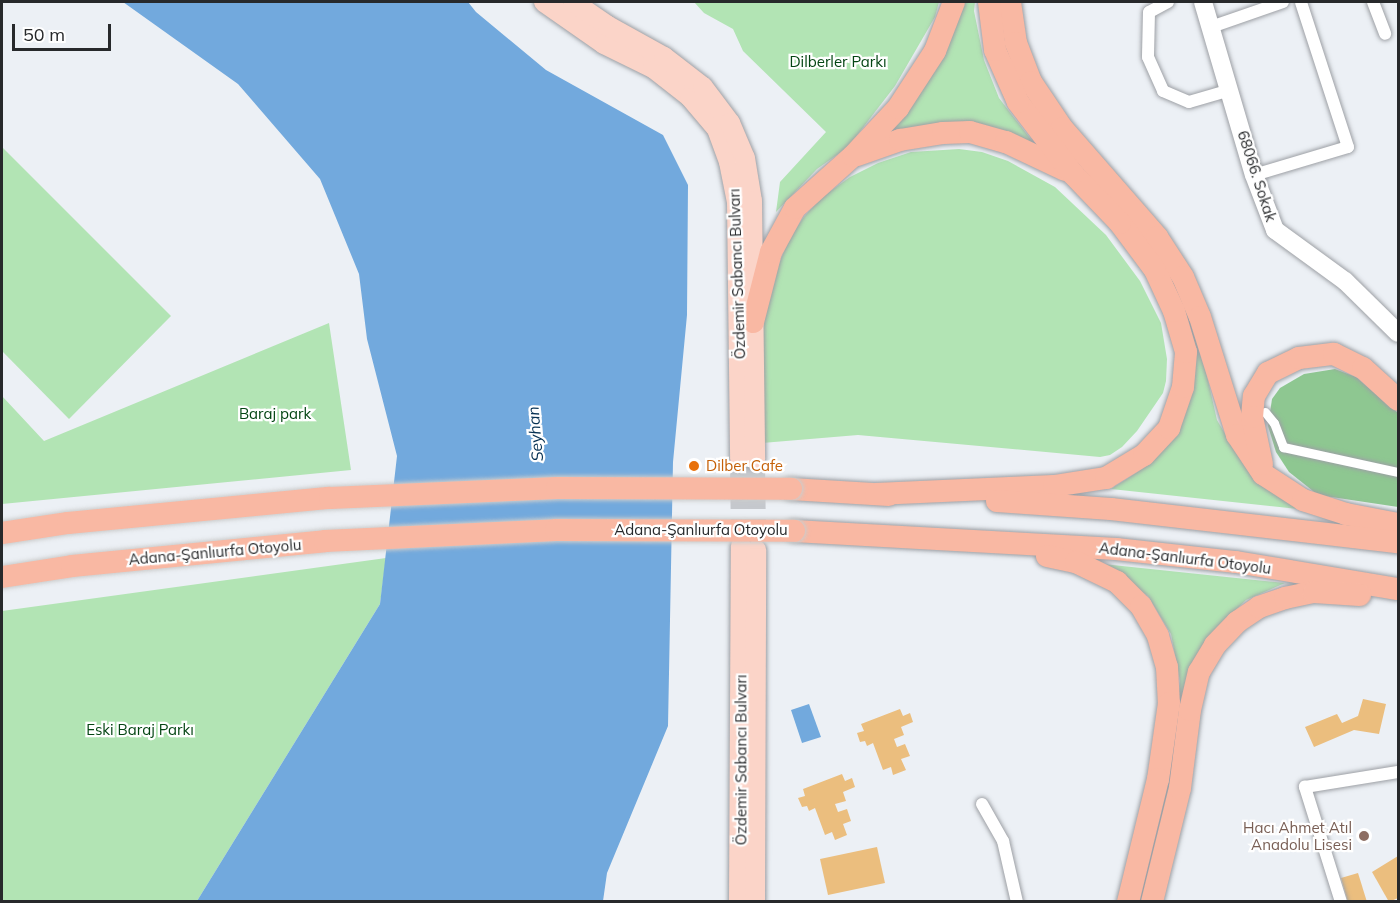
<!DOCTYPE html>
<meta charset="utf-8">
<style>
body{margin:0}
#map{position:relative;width:1400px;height:903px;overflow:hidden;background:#ecf0f5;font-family:Mulish,sans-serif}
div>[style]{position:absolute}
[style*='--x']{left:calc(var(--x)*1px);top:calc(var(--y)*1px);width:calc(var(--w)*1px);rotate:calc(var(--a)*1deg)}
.green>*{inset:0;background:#b2e4b4}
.forest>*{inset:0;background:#8ec791}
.water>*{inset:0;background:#72a9dd}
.building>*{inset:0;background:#ebbe7e}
.primary-tunnel>*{height:20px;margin-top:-10px;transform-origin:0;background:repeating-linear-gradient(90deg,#c5c8cd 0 20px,transparent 0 30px)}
.roads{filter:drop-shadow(0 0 2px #9da0a5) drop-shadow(0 0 2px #9da0a5)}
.pedestrian>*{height:9px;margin:-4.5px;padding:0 4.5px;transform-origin:4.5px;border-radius:4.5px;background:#fff}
.minor>*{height:12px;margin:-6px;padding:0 6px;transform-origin:6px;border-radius:6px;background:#fff}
.secondary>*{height:18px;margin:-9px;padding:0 9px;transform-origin:9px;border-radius:9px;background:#fff}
.primary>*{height:20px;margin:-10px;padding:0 10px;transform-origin:10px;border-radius:10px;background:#fbd4c8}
.motorway>*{height:22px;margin:-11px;padding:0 11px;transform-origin:11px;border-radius:11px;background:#f9b8a3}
.bridges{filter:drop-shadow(0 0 2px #cbcccc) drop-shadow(0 0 2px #cbcccc)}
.motorway-bridge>*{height:22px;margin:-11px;padding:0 11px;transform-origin:11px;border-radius:11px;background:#f9b8a3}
.dots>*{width:16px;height:16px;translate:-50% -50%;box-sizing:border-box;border:3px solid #fff;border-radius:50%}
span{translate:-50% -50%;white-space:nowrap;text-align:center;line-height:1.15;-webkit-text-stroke:4.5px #fff;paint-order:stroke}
.park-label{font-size:15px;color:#044513}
.street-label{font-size:15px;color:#27292b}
.food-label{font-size:15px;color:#c56008}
.left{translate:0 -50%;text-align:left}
.education-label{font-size:15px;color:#785e54}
.right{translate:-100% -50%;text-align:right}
.water-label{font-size:16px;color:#063153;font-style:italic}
.frame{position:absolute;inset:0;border:3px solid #27292b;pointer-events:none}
.scale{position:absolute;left:12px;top:24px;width:99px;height:27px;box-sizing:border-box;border:3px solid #27292b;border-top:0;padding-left:8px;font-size:18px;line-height:21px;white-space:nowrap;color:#27292b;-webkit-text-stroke:4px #fff;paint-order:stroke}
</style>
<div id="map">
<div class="green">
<i style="clip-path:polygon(694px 2px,939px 2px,935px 17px,895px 86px,848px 147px,817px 169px,776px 212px,780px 182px,826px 132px,743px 51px,733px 29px,704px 13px)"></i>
<i style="clip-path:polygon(960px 2px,975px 2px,974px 11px,984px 60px,999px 98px,1036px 146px,876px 137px)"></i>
<i style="clip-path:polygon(1008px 38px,1175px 276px,1207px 376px,1217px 420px,1234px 449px,1298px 509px,1111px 489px,1139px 471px,1162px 448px,1184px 312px,1029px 103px)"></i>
<i style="clip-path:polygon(2px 147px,171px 316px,69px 419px,2px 351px)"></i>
<i style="clip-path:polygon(959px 149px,982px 152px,1008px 161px,1055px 187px,1106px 235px,1140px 281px,1161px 323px,1167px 359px,1166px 381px,1163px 393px,1137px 431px,1122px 447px,1110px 455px,1100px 457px,858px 435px,761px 443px,762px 325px,775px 274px,789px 239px,803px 218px,821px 198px,850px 177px,878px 163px,911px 152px)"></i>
<i style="clip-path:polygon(329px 323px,351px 470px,2px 504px,2px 396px,44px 441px)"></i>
<i style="clip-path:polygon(386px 558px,380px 604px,197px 901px,2px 901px,2px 611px)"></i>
<i style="clip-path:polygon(1103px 564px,1285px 583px,1246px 600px,1212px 633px,1184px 725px,1144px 901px,1137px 901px,1148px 870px,1162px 812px,1177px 723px,1180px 681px,1171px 634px,1148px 596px)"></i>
</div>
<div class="forest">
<i style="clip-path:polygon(1335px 369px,1356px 377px,1398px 413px,1398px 507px,1318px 495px,1289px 472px,1276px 452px,1268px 426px,1272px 399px,1280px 388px,1304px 374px)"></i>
</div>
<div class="water">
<i style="clip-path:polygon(123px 2px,468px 2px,476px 12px,546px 70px,663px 135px,688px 185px,687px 315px,673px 462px,668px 726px,607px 873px,603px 901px,197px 901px,380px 604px,397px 456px,367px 339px,359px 274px,320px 179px,238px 84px)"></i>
<i style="clip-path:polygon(809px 704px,821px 737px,802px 743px,791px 710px)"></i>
</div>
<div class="building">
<i style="clip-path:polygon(1363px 699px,1386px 704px,1379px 734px,1354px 730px,1314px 747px,1305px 727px,1337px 714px,1342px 723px,1358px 716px)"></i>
<i style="clip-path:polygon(900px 709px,903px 716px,910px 713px,913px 722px,901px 727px,904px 735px,894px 739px,897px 747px,905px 744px,910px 756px,901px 759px,906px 770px,893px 775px,891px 767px,883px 770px,873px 743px,867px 746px,865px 741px,860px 742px,857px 733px,864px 731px,861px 724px)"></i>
<i style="clip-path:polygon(842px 774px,845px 781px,852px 778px,855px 787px,843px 792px,846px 801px,835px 804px,838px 812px,847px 809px,851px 821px,843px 824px,847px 835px,835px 840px,832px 832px,825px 835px,815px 808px,809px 811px,807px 806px,802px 807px,798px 798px,805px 796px,803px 789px)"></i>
<i style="clip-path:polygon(877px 847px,885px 883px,828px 895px,820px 859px)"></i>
<i style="clip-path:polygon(1398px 856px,1398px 898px,1389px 902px,1372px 872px)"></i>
<i style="clip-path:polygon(1358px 873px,1367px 902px,1348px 902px,1341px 878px)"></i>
</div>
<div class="primary-tunnel">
<i style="--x:740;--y:459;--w:87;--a:89.3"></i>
<i style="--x:755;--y:459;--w:85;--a:89.3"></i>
</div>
<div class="roads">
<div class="pedestrian">
<i style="--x:1265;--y:412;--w:14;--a:51"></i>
<i style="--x:1274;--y:423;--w:26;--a:69"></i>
<i style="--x:1283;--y:447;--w:118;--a:12.3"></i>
</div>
<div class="minor">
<i style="--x:1168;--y:2;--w:21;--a:152"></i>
<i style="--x:1149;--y:12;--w:45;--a:91.3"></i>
<i style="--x:1148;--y:57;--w:37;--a:66"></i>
<i style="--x:1163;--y:91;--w:28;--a:23"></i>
<i style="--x:1189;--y:102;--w:43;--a:-16.3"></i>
<i style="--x:1373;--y:2;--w:34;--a:69"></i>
<i style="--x:1211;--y:27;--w:76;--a:-19.1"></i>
<i style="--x:1254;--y:175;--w:98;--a:-16.6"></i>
<i style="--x:1348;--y:147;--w:152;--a:-108"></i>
<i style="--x:982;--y:804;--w:43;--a:60.4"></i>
<i style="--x:1003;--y:841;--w:63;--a:77.1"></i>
<i style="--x:1341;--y:902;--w:121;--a:-107.4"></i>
<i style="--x:1305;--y:787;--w:94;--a:-9.2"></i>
</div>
<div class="secondary">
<i style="--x:1203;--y:2;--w:180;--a:73.6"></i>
<i style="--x:1254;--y:175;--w:59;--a:69.1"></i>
<i style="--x:1275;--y:230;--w:87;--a:36.1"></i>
<i style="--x:1345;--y:281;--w:74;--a:44.5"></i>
</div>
<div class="primary">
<i style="--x:544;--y:2;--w:73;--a:35"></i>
<i style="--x:604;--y:44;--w:55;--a:26.1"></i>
<i style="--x:653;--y:68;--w:47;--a:38.1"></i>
<i style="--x:690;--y:97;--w:42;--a:49.8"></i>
<i style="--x:717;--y:129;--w:35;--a:70"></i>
<i style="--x:729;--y:162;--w:41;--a:78.7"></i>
<i style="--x:737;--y:202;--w:257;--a:89.3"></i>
<i style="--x:573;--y:2;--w:42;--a:34.4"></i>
<i style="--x:608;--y:26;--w:64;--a:29"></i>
<i style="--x:664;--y:57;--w:49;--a:37.6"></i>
<i style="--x:703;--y:87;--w:45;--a:53.1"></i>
<i style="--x:730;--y:123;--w:38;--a:67"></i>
<i style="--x:745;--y:158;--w:44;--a:80.8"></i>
<i style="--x:752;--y:201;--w:258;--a:89.3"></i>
<i style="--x:739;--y:902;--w:356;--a:-89.7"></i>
<i style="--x:755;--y:902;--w:352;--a:-89.8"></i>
</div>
<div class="motorway">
<i style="--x:1010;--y:2;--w:41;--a:81.7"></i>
<i style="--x:1016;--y:43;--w:42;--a:69"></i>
<i style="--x:1031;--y:82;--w:55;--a:56"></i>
<i style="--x:1062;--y:128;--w:145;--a:48.9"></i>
<i style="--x:1157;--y:237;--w:48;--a:57"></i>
<i style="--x:1183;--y:277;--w:43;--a:67"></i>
<i style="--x:1200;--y:317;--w:124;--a:72.6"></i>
<i style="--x:1237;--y:435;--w:47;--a:56.3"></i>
<i style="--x:1263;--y:474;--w:48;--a:33"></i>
<i style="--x:1303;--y:500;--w:45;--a:18"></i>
<i style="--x:1346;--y:514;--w:53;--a:10.9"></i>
<i style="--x:857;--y:155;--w:46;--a:-19.2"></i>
<i style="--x:900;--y:140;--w:44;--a:-9.2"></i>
<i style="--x:943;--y:133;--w:27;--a:-2"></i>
<i style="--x:970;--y:132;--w:37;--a:16"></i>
<i style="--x:1006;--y:142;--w:65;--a:25.4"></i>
<i style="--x:753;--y:322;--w:72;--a:-75.6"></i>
<i style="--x:771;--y:252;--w:50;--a:-61.4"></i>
<i style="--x:795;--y:208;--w:78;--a:-41.9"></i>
<i style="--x:853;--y:156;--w:66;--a:-46.8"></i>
<i style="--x:898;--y:108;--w:68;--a:-57"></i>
<i style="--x:935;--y:51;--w:53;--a:-68.8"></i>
<i style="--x:1262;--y:464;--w:48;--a:-102"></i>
<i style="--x:1252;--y:417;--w:21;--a:-85"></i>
<i style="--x:1254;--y:396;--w:27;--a:-59"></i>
<i style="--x:1268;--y:373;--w:34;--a:-26"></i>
<i style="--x:1299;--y:358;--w:35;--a:-7"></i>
<i style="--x:1334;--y:354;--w:32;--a:26"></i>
<i style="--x:1363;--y:368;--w:47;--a:42.4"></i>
<i style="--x:791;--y:489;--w:98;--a:3.5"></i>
<i style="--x:876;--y:494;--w:178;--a:-2.6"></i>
<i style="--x:1054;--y:486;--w:53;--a:-8.7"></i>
<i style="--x:1106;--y:478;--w:44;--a:-31.2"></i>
<i style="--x:1144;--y:455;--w:37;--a:-47"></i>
<i style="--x:1169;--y:428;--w:43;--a:-71.1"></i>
<i style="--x:1183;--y:387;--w:35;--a:-85"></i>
<i style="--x:1186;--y:352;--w:43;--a:-106.3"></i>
<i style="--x:1174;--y:311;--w:45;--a:-114.9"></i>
<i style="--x:1155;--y:270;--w:59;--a:-126.7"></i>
<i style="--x:1120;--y:223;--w:68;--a:-133.8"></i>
<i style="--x:1073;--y:174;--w:91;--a:-127.4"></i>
<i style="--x:1018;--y:102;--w:57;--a:-113.9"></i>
<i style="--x:995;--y:50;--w:48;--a:-97.1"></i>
<i style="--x:997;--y:501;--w:114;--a:4"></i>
<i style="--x:1111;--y:509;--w:289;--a:6.6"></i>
<i style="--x:794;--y:531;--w:323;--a:3.2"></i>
<i style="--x:1116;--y:549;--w:121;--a:6.2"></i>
<i style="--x:1236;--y:562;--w:164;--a:9.5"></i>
<i style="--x:1047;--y:556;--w:30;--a:12"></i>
<i style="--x:1076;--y:562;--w:46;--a:26"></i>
<i style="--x:1117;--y:582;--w:34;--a:45"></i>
<i style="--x:1141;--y:606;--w:34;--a:60"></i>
<i style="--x:1158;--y:636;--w:32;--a:74"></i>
<i style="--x:1167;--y:667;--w:36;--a:87"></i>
<i style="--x:1169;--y:703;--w:77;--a:98.2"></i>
<i style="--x:1158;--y:779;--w:127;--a:103.7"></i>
<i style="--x:1152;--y:902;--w:117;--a:-76.2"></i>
<i style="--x:1180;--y:788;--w:79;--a:-82.7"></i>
<i style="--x:1190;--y:710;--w:39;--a:-77"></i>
<i style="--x:1199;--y:672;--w:31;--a:-59"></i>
<i style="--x:1215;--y:645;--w:32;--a:-46"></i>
<i style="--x:1237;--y:622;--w:27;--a:-34"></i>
<i style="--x:1259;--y:607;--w:28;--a:-19"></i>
<i style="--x:1285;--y:598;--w:30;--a:-12"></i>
<i style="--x:1314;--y:592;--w:46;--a:3.7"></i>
</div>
</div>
<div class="bridges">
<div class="motorway-bridge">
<i style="--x:2;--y:533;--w:67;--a:-8.6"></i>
<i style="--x:68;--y:523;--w:263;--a:-5.5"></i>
<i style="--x:330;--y:498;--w:227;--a:-2.5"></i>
<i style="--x:557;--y:488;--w:234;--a:0.2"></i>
<i style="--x:2;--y:577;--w:71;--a:-8.9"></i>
<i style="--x:72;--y:566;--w:254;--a:-5.6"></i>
<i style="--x:325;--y:541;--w:231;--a:-2.7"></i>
<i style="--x:556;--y:530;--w:238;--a:0.2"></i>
</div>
</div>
<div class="dots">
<i style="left:694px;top:466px;background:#e8710a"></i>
<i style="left:1364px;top:836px;background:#8d6e63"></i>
</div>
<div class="park-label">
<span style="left:838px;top:62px">Dilberler Parkı</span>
<span style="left:275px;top:414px">Baraj park</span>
<span style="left:140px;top:730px">Eski Baraj Parkı</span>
</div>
<div class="street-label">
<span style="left:1257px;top:176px;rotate:72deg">68066. Sokak</span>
<span style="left:737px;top:274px;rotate:-92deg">Özdemir Sabancı Bulvarı</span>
<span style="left:701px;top:530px">Adana-Şanlıurfa Otoyolu</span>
<span style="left:215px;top:552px;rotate:-5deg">Adana-Şanlıurfa Otoyolu</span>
<span style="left:1185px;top:558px;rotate:7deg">Adana-Şanlıurfa Otoyolu</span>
<span style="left:741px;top:760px;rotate:-90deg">Özdemir Sabancı Bulvarı</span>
</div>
<div class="food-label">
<span class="left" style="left:706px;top:466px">Dilber Cafe</span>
</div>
<div class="education-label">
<span class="right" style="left:1352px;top:836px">Hacı Ahmet Atıl<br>Anadolu Lisesi</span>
</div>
<div class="water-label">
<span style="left:535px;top:434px;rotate:-95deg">Seyhan</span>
</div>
<div class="frame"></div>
<div class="scale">50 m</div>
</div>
